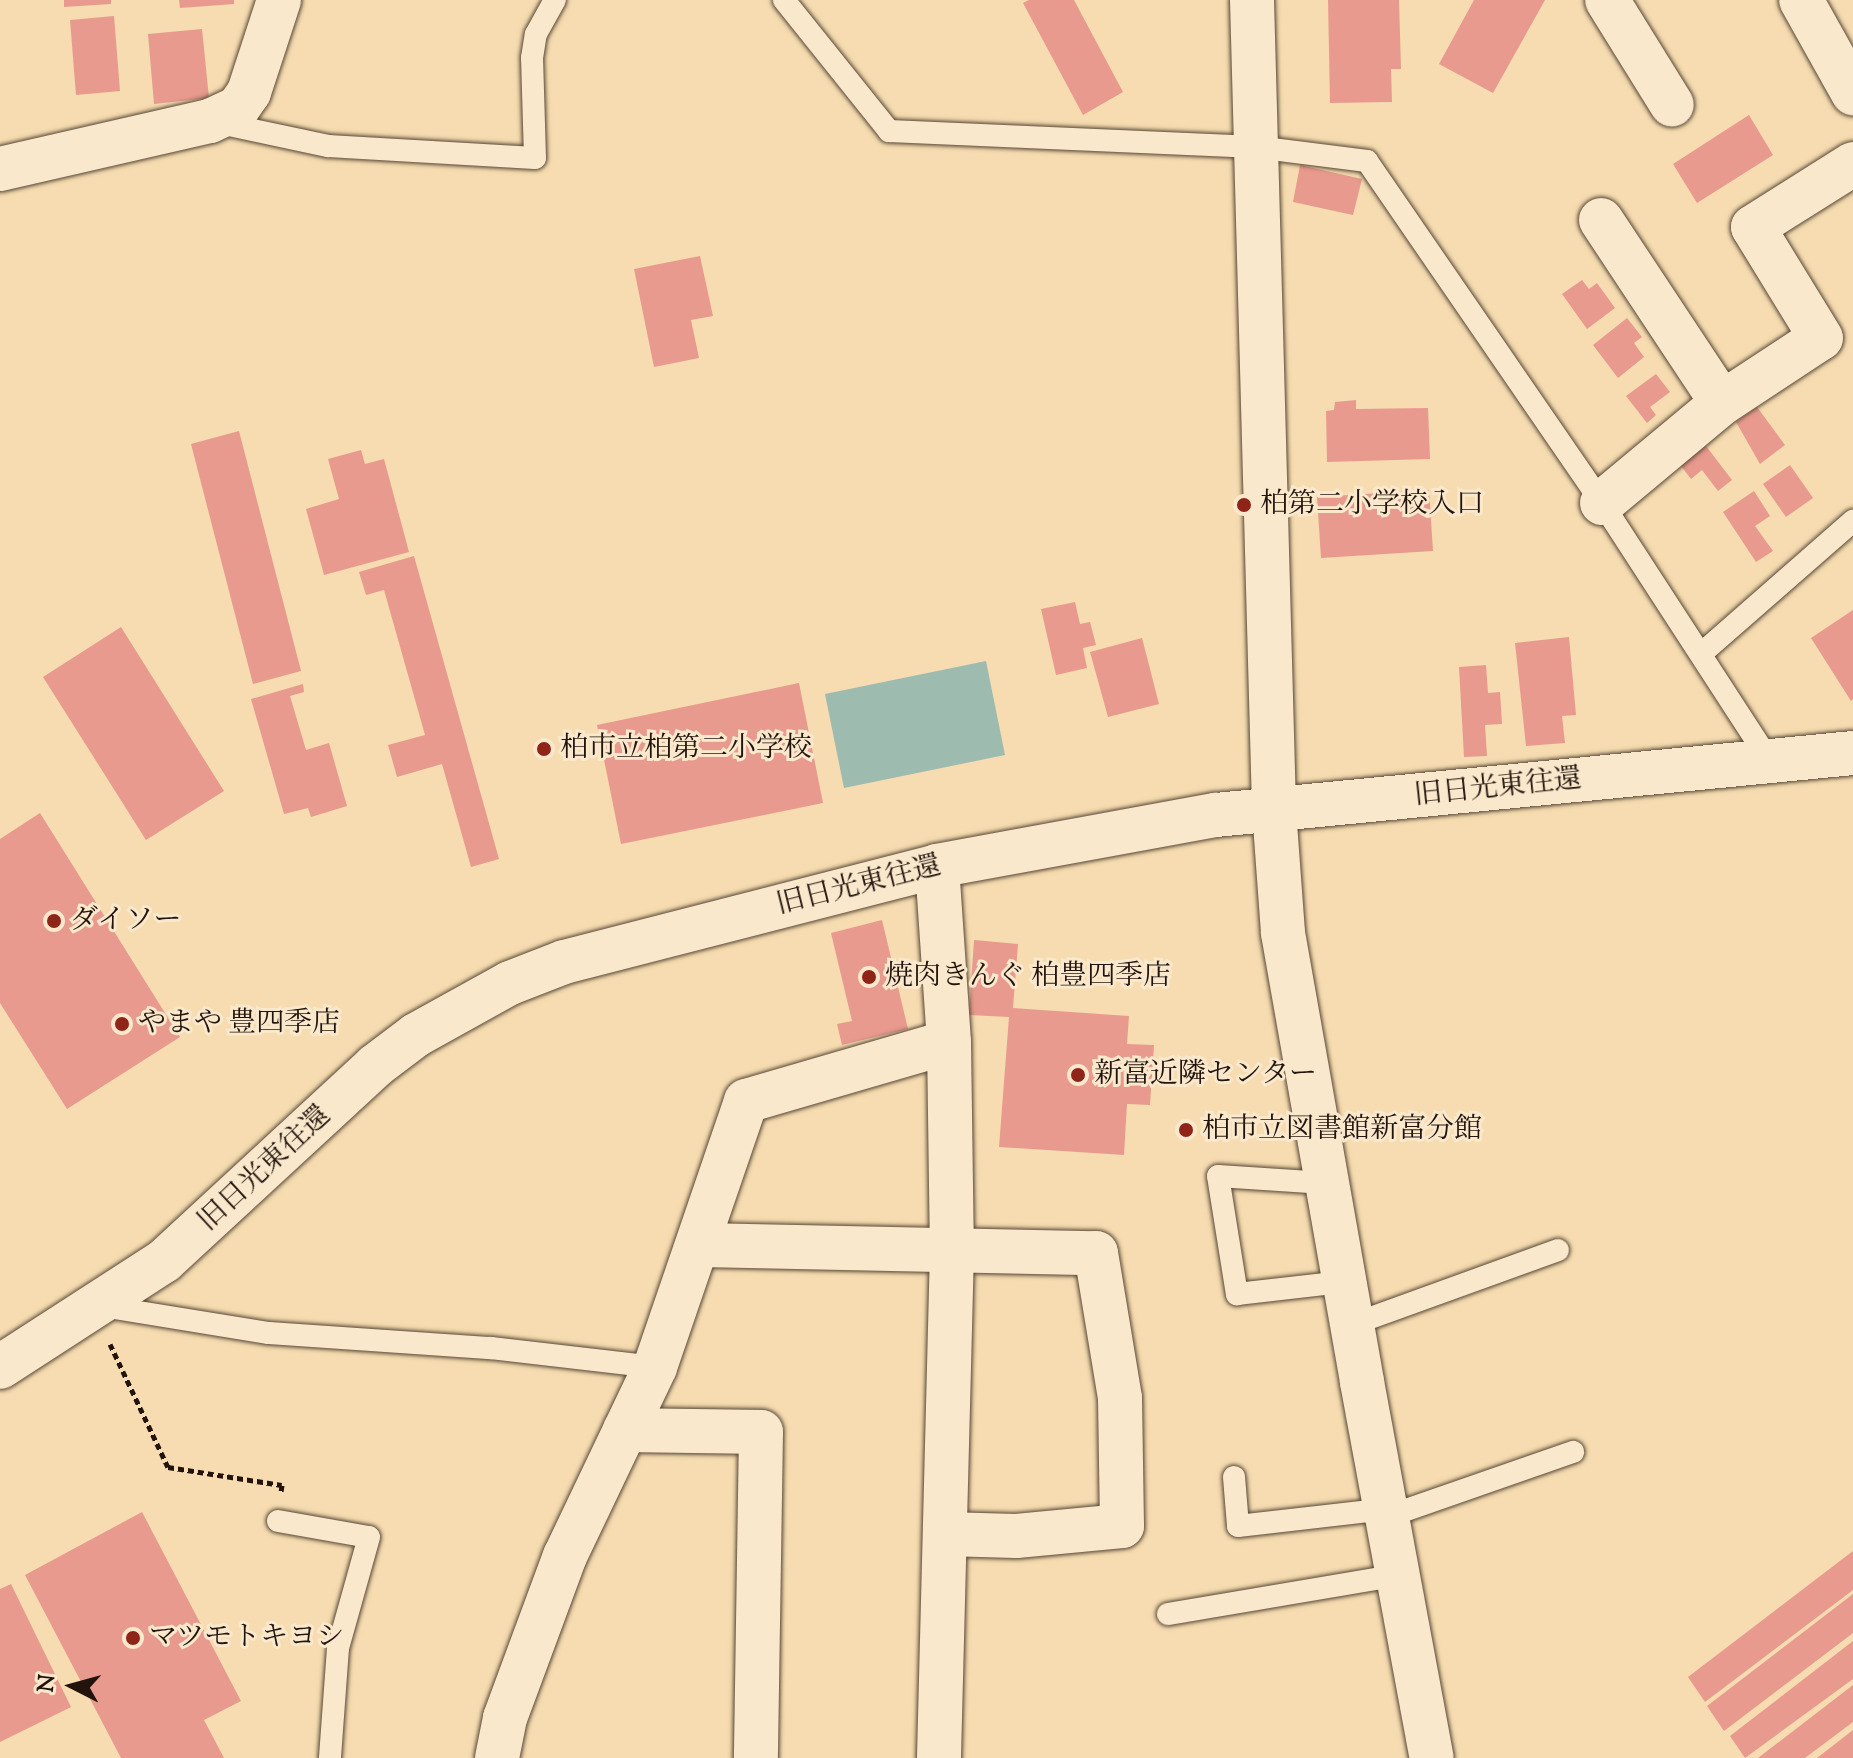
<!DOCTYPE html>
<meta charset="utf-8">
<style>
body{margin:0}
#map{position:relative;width:1853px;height:1758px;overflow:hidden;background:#f6dcb0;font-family:"Sorts Mill Goudy","Noto Serif JP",serif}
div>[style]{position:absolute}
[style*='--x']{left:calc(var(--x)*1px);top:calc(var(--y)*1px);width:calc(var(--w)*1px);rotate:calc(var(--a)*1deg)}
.water>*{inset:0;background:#9dbbaf}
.building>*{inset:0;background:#e89a8e}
.path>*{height:5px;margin-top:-2.5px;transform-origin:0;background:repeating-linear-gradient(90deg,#22140d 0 6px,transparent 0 10px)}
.roads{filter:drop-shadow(0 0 2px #574636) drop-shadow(0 0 2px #574636)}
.service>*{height:22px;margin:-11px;padding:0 11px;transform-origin:11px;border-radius:11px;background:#f9e8cc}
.minor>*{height:44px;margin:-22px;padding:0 22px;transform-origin:22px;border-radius:22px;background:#f9e8cc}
.tertiary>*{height:44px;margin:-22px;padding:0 22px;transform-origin:22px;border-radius:22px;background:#f9e8cc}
.dots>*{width:22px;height:22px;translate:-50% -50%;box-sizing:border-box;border:4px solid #f9e8cc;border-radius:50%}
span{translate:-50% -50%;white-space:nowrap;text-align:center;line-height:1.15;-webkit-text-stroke:6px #f9e8cc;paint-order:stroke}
.poi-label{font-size:28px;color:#22140d}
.left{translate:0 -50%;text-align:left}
.street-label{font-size:28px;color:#22140d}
.north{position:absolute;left:32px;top:1646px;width:80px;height:80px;-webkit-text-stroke:6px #f9e8cc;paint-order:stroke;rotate:276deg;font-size:22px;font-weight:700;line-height:32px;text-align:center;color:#22140d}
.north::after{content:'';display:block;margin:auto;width:28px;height:36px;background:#22140d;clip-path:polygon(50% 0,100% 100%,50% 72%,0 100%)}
</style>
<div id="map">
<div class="water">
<i style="clip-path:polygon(986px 661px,1005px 755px,844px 788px,825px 694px)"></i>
</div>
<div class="building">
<i style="clip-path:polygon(64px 0,111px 0,111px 4px,64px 7px)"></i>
<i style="clip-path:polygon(179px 0,234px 0,234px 4px,180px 8px)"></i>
<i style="clip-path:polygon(1029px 0,1074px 0,1123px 92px,1083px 115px,1023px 3px)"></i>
<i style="clip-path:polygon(1328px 0,1399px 0,1401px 69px,1391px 69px,1392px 102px,1330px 103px)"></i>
<i style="clip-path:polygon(1474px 0,1545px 0,1493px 93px,1439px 64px)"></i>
<i style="clip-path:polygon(114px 16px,120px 91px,76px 95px,70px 20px)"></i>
<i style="clip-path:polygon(202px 29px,209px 98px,154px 104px,148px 34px)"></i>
<i style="clip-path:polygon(1749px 115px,1773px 155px,1697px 203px,1673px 164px)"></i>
<i style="clip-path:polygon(1300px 165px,1362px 179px,1353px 215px,1293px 202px)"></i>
<i style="clip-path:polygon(700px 256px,713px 316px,691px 320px,699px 358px,654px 367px,634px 269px)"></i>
<i style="clip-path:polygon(1582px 280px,1589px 289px,1597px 283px,1615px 308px,1587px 329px,1562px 294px)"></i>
<i style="clip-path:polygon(1627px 318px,1642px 337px,1634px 343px,1644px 357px,1618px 378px,1593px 345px)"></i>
<i style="clip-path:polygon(1656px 374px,1670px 392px,1650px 407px,1656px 415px,1647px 423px,1626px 396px)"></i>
<i style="clip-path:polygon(1356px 400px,1356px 409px,1428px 408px,1430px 459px,1327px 462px,1326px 411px,1334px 410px,1335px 402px)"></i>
<i style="clip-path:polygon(1757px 407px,1785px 445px,1760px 464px,1736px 422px)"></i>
<i style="clip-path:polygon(239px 431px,301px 671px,253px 684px,191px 444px)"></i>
<i style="clip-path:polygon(1706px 446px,1732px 480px,1718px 491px,1702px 470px,1691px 479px,1681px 466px)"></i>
<i style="clip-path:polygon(361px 450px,365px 464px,384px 459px,409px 552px,324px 575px,306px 509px,339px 499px,328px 459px)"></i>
<i style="clip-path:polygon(1790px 465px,1813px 498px,1786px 517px,1763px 484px)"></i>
<i style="clip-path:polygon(1429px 490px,1433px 551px,1321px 558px,1317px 497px)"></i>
<i style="clip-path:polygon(1754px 491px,1770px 516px,1755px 526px,1773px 551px,1756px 562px,1723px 512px)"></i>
<i style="clip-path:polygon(414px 556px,499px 859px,471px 867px,442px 764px,397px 777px,388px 745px,425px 735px,384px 590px,366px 595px,359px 572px)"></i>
<i style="clip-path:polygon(1075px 602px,1080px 624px,1090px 622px,1096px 645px,1083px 648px,1087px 668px,1056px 675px,1041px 609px)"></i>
<i style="clip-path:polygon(1853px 610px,1853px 699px,1851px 701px,1811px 638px)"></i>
<i style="clip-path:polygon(121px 627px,224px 791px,146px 840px,43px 677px)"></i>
<i style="clip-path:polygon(1569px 637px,1576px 715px,1562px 716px,1565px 743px,1526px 746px,1515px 643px)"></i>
<i style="clip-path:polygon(1142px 638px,1159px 704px,1108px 717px,1090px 652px)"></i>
<i style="clip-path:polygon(1486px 665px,1488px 693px,1500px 692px,1502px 724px,1485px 725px,1487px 756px,1464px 757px,1459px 667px)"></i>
<i style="clip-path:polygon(799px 683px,823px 803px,621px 844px,597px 725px)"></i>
<i style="clip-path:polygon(303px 684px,304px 692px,290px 696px,306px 750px,329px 743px,347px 806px,311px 817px,308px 808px,284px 814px,251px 699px)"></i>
<i style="clip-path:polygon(40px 813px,180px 1037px,67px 1109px,0 1003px,0 839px)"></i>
<i style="clip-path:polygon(882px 920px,908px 1029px,842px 1045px,837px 1024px,852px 1021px,831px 933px)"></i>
<i style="clip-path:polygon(974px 940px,1018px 944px,1013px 1008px,1129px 1016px,1127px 1044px,1154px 1045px,1150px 1105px,1127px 1104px,1124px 1155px,999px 1147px,1009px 1017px,969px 1015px)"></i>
<i style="clip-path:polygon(142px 1512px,241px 1701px,204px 1720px,224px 1758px,121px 1758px,25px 1575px)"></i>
<i style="clip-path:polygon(1853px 1551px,1853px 1590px,1705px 1702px,1688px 1677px)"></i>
<i style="clip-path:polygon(11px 1584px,71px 1707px,0 1742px,0 1589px)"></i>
<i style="clip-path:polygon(1853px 1594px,1853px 1633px,1724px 1731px,1707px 1706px)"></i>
<i style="clip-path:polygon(1853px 1641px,1853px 1679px,1745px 1758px,1730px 1736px)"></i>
<i style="clip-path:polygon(1853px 1685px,1853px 1722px,1805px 1758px,1758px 1758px)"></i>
<i style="clip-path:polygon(1853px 1730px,1853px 1758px,1817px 1758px)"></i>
</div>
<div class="path">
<i style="--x:110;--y:1344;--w:136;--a:64.8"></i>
<i style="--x:168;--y:1467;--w:115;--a:9"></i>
<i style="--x:282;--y:1485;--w:7;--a:98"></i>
</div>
<div class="roads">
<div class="service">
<i style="--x:784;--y:0;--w:168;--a:51.3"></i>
<i style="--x:889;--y:131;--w:367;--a:2.5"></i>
<i style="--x:1256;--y:147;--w:112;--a:7.2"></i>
<i style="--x:1367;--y:161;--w:415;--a:55.5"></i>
<i style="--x:1602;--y:503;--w:305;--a:57"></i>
<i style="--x:215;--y:122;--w:116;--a:12"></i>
<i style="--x:328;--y:146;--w:207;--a:3.3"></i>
<i style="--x:535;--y:158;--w:100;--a:-91.7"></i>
<i style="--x:532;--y:58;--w:24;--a:-81"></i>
<i style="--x:536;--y:34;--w:39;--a:-61"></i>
<i style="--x:1702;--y:653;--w:201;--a:-41.2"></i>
<i style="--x:1325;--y:1183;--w:107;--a:-176.3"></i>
<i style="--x:1218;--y:1176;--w:120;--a:80.9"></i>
<i style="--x:1237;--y:1294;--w:107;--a:-6.5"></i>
<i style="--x:102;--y:1306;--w:169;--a:9.2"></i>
<i style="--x:269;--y:1333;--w:223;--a:3.9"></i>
<i style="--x:491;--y:1348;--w:165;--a:6.6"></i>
<i style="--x:1351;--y:1325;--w:220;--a:-19.9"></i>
<i style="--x:1234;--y:1477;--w:49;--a:85.3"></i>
<i style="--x:1238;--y:1526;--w:151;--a:-6.5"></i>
<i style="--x:1389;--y:1516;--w:195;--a:-19.2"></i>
<i style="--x:278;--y:1521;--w:92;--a:10"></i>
<i style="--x:369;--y:1537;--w:115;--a:105.6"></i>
<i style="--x:338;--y:1648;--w:110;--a:94.2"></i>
<i style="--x:1168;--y:1614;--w:233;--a:-9.6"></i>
</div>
<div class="minor">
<i style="--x:1607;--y:0;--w:123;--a:58.2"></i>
<i style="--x:1801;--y:0;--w:107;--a:60.8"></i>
<i style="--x:0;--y:169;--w:215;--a:-12.9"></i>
<i style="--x:210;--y:121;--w:31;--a:-25"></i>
<i style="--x:238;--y:108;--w:19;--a:-55"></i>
<i style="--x:249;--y:92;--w:97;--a:-71.9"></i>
<i style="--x:1601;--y:220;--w:219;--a:56.5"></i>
<i style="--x:1602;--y:503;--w:156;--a:-39.8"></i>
<i style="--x:1722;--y:403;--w:118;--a:-33.3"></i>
<i style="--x:1821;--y:338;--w:130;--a:-121.5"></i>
<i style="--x:1753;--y:227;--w:118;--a:-32.2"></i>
<i style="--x:937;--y:866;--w:176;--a:86.1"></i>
<i style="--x:949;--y:1042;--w:208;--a:89.2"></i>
<i style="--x:952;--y:1250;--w:508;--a:91.47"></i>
<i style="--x:699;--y:1245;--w:397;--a:1.2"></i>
<i style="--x:1096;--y:1253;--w:147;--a:80.6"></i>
<i style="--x:1120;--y:1398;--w:128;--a:89.1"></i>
<i style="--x:1122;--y:1526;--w:106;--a:174.6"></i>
<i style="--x:1016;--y:1536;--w:71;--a:-178.4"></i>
<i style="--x:1362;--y:1382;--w:382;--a:79.5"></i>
<i style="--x:625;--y:1430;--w:136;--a:0.8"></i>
<i style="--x:761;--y:1432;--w:326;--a:90.9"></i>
<i style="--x:497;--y:1758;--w:41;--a:-78.7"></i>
<i style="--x:505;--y:1718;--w:173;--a:-69.7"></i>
<i style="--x:565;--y:1556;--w:209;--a:-64.5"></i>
<i style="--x:655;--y:1367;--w:281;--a:-71.1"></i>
<i style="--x:746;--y:1101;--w:211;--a:-16.2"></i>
</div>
<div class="tertiary">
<i style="--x:1252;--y:0;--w:810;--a:88.44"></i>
<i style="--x:1274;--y:810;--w:123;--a:85.8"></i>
<i style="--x:1283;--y:933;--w:456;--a:80"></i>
<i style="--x:0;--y:1367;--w:195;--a:-32.9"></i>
<i style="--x:164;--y:1261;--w:287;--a:-42.7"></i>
<i style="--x:375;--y:1066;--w:51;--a:-37.1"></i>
<i style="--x:416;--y:1035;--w:107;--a:-29"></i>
<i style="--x:510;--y:983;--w:58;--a:-21.3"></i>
<i style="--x:564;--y:962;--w:385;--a:-14.4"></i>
<i style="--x:937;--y:866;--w:284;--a:-10.4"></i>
<i style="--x:1216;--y:815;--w:640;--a:-5.56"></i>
</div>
</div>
<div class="dots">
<i style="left:1244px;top:505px;background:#8f2418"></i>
<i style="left:544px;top:749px;background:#8f2418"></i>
<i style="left:54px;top:921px;background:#8f2418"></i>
<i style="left:869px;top:977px;background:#8f2418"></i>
<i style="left:122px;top:1024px;background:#8f2418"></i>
<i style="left:1078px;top:1075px;background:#8f2418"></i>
<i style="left:1186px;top:1130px;background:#8f2418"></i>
<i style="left:133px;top:1638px;background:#8f2418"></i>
</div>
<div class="poi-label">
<span class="left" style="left:1260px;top:505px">柏第二小学校入口</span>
<span class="left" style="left:560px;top:749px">柏市立柏第二小学校</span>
<span class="left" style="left:70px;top:921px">ダイソー</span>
<span class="left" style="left:885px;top:977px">焼肉きんぐ 柏豊四季店</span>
<span class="left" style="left:138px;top:1024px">やまや 豊四季店</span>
<span class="left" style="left:1094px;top:1075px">新富近隣センター</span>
<span class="left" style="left:1202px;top:1130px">柏市立図書館新富分館</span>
<span class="left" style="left:149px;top:1638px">マツモトキヨシ</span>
</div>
<div class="street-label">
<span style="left:1498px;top:788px;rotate:-6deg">旧日光東往還</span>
<span style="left:859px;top:886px;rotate:-14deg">旧日光東往還</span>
<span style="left:265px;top:1169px;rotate:-43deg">旧日光東往還</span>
</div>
<div class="north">N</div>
</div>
